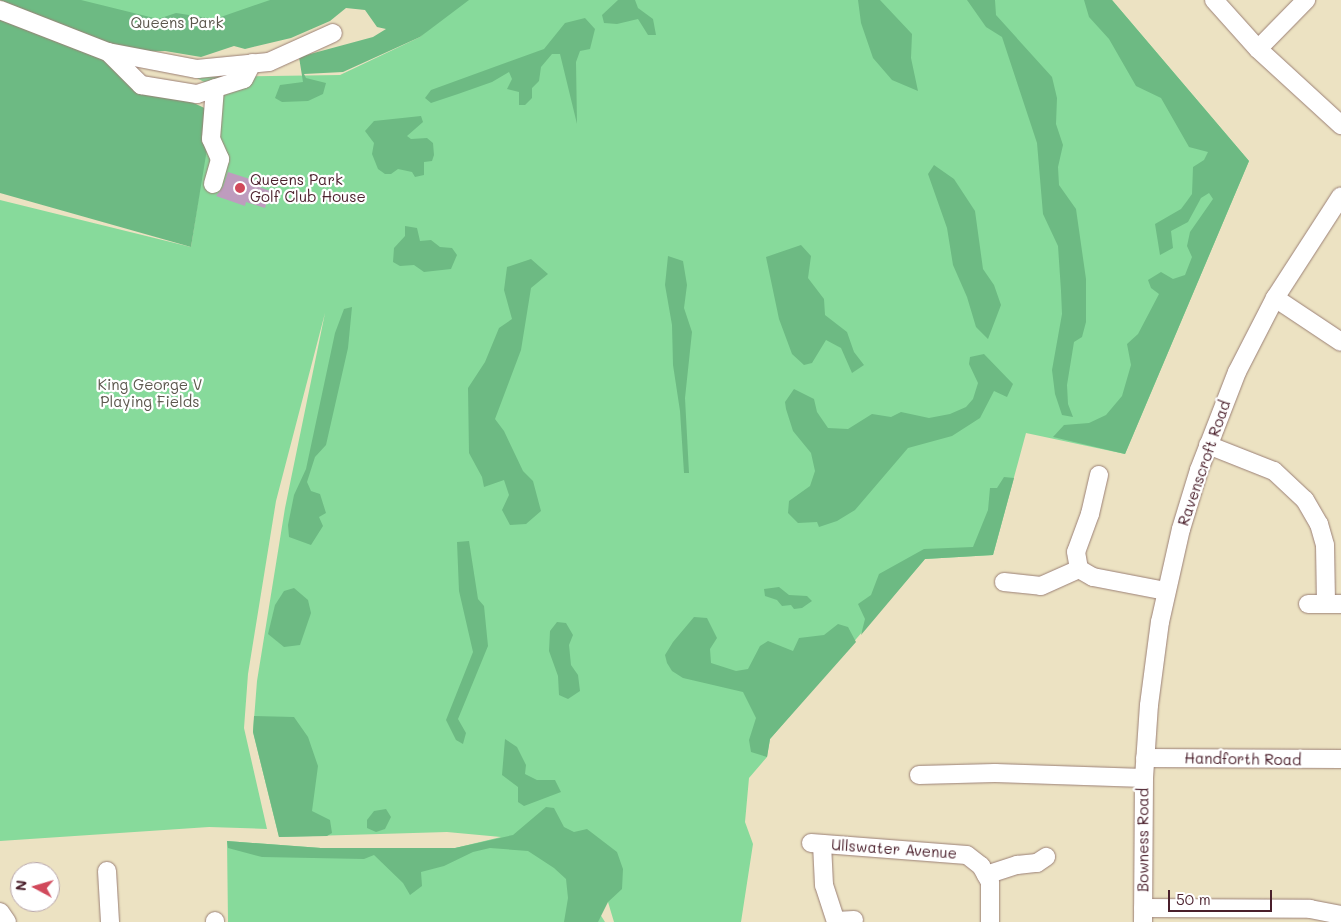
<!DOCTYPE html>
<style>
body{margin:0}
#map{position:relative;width:1341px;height:922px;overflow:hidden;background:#ece2c2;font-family:Mali,sans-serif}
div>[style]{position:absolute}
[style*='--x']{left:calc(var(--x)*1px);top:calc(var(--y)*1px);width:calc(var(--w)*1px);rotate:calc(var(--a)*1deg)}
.green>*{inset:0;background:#87da9b}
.forest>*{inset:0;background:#6dba83}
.building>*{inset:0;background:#be9cbe}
.roads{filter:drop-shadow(0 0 1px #9b8076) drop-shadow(0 0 1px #9b8076)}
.minor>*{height:18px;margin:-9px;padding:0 9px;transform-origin:9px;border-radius:9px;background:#fff}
.dots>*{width:14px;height:14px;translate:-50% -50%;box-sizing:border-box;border:2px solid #fff;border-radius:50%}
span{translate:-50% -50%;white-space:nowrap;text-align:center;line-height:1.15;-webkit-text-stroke:4.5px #fff;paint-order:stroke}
.park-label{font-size:15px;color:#5c574d}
.poi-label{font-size:15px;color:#4a1f2b}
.left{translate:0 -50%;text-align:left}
.street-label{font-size:15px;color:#4a1f2b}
.north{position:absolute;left:10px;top:862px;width:50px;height:50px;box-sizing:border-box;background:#fff;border:1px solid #b7a5aa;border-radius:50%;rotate:276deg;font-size:14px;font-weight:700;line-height:20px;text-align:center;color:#4a1f2b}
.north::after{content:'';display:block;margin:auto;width:18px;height:22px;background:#d1495b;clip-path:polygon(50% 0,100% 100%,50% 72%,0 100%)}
.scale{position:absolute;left:1168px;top:890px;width:104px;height:22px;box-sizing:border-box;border:2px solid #4a1f2b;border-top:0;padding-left:6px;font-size:15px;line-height:18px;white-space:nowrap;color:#4a1f2b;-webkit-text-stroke:4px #fff;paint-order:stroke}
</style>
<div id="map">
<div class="green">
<i style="clip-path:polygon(1px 0,353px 0,277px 33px)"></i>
<i style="clip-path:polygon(462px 0,1112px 0,1249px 161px,1125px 454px,1026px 433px,993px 555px,925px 559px,770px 739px,767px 757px,749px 778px,745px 822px,753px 844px,741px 922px,614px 922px,608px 902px,556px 844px,605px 922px,228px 922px,227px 841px,321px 848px,455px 848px,501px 837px,447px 832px,279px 837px,253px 732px,257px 681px,285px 508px,325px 313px,276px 501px,248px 674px,244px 728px,267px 829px,209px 827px,0 841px,0 200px,191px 247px,215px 88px,195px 77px,340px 75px,420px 37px)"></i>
</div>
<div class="forest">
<i style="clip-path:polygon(0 0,81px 0,158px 19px,176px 13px,215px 19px,270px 0,469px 0,420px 37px,343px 72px,304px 74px,306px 78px,326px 83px,323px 94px,308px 101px,282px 102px,275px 98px,280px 85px,303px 82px,299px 57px,373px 37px,386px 29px,377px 27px,365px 10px,346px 8px,330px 21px,291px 38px,245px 49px,234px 46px,201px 57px,165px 51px,134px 52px,80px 35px)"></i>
<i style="clip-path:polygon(618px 0,635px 0,638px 8px,653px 19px,656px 35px,648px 35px,638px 19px,617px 24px,604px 23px,602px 15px)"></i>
<i style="clip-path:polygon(858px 0,880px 0,912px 34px,911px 58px,918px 91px,892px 80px,873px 58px,861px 23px)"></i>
<i style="clip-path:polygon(967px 0,995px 0,996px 15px,1052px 77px,1057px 98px,1056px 124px,1063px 145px,1058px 167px,1059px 185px,1076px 209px,1086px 279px,1086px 322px,1082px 337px,1074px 342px,1067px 385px,1068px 404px,1073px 417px,1062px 415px,1055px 394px,1052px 370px,1062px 314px,1061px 291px,1058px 246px,1043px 214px,1037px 143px,1002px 37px,986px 27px)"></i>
<i style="clip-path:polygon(1084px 0,1112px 0,1249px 161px,1125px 454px,1053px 437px,1064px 425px,1089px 423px,1106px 415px,1122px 396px,1131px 365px,1127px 344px,1138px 334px,1159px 294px,1151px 288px,1148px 280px,1161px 272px,1173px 279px,1185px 275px,1192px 257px,1187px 246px,1190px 232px,1213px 199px,1209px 193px,1201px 198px,1188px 222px,1171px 231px,1173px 248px,1160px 255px,1155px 224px,1181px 209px,1187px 201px,1192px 194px,1193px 167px,1204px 160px,1208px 152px,1189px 147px,1161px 98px,1136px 86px,1109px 39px,1089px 17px)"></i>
<i style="clip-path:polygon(0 12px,108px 52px,141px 85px,168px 91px,213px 112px,191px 247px,0 193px)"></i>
<i style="clip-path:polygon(585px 18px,595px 29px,590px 49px,580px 51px,576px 62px,577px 124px,560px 54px,552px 54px,541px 67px,539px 81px,532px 88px,532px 98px,525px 105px,519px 105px,519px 92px,507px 89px,512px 79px,509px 72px,492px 82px,458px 94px,431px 103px,425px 98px,431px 90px,544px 49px,565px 23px)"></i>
<i style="clip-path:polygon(421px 116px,423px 122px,407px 136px,411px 139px,427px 138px,433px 143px,434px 155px,432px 161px,424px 162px,424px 175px,415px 177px,412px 172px,398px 169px,391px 174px,385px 174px,378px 169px,372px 154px,374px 143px,365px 131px,374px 121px)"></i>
<i style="clip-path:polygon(934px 165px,954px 179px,975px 211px,983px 269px,994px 285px,1001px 305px,988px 339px,976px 327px,967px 297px,953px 265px,947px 228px,928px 174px)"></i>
<i style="clip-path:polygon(405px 226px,417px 228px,420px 241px,431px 240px,440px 247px,452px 248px,457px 255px,451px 269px,424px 272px,414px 265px,400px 266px,393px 262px,394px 248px,405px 236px)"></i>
<i style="clip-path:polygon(801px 245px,811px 256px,808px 278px,824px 299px,825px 315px,847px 332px,854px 352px,864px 365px,852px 373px,841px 348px,826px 340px,812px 363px,804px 365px,792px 354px,779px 319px,766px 257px)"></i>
<i style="clip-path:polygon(668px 256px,683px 261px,687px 285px,684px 308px,692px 332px,685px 398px,689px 473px,684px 473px,680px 411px,673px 365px,672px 325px,665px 285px)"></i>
<i style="clip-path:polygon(531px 259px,548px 274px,531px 288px,521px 350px,495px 419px,504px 431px,523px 471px,533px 481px,541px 511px,526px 524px,510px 525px,502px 510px,509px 495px,504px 480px,484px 487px,482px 477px,469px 453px,468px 388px,485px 362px,499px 328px,512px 319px,504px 290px,507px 267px)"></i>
<i style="clip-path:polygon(352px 307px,348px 348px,326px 445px,315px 457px,307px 482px,311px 491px,320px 494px,326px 513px,319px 517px,323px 526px,311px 545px,289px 537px,288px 525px,294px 495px,306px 469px,335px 333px,344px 309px)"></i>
<i style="clip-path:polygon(984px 354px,1013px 384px,1007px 397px,994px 391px,980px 418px,952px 436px,908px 448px,855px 510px,837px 521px,819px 527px,817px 522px,798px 523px,788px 513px,789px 501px,810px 486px,815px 471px,811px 453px,793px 431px,786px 409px,785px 402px,794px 389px,814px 399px,817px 412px,828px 428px,848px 429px,872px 414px,891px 417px,901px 412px,929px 418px,950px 414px,966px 407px,973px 399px,978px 383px,969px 364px,970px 357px)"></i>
<i style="clip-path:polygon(1004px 477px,1014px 478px,993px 555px,925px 559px,861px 635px,865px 619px,858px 604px,871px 595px,879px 574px,924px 549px,973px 547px,988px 510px,990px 488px,997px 488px)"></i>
<i style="clip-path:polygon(469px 541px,478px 599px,484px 606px,488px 646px,458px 719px,466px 733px,463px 744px,456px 740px,446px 720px,473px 652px,459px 591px,457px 542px)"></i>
<i style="clip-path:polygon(779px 587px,789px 595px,807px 596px,812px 601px,802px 608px,794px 609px,791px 605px,782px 606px,777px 600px,765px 596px,764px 589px)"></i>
<i style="clip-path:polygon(294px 588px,308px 600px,311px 613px,300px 645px,284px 647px,268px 634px,275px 605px,284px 591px)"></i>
<i style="clip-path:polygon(694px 617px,707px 618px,717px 638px,710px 649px,711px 663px,736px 671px,748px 669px,760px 646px,768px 641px,793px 651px,799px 638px,824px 635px,838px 624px,848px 627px,856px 642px,770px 739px,767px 757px,751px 752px,749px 740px,756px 718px,743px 692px,683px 678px,672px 671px,667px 663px,665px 655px,673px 642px)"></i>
<i style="clip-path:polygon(557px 622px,566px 623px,573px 635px,569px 645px,571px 665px,578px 675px,580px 691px,568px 699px,559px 695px,558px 676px,549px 651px,550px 631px)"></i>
<i style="clip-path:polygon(254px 716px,294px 717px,308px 737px,318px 766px,312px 811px,330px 820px,332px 833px,327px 836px,279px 837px,253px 732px)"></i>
<i style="clip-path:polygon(505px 739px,517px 747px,526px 765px,525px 774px,537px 780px,555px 780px,561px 792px,524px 806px,518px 802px,518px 787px,502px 775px)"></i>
<i style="clip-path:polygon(546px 807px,554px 808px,564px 827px,574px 832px,587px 829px,617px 852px,623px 869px,622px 889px,608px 902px,598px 922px,564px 922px,568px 898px,566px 879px,554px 868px,528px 851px,490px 848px,473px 852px,444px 866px,421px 872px,422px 886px,410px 895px,403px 883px,374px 855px,364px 859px,262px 857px,228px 848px,227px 841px,321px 848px,455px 848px,513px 835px)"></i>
<i style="clip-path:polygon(386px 809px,391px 817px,385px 829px,376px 832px,367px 828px,367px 820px,374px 811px)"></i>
</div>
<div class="building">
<i style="clip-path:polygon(228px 172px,256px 181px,254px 185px,270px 191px,265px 208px,246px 202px,245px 206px,216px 196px,223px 187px)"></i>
</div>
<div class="roads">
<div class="minor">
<i style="--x:1214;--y:0;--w:66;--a:48.1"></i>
<i style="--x:1258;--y:49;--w:113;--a:42.5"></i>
<i style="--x:0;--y:10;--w:116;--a:21.3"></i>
<i style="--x:108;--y:52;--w:91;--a:10.8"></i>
<i style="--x:197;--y:69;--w:72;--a:-5.6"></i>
<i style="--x:269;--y:62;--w:70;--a:-24.4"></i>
<i style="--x:1258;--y:49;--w:69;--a:-45.6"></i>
<i style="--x:108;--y:52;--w:47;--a:45"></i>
<i style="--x:141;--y:85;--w:57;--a:9.1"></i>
<i style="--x:197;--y:94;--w:49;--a:-17.7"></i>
<i style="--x:244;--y:79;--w:18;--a:-63"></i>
<i style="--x:213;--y:184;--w:26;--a:-74"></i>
<i style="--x:220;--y:159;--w:22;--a:-114"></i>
<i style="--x:211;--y:139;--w:51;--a:-85.5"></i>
<i style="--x:1275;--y:298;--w:79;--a:33.7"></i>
<i style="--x:1208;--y:445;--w:71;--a:21.5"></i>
<i style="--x:1274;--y:471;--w:42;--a:43.1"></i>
<i style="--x:1305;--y:500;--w:28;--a:60"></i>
<i style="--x:1319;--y:524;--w:22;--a:74"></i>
<i style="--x:1325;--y:545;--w:59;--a:89"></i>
<i style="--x:1099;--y:475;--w:40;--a:103"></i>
<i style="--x:1090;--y:514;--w:40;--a:110.2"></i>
<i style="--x:1076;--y:552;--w:17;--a:80"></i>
<i style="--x:1079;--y:569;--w:16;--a:30"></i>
<i style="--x:1093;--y:577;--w:74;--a:10.9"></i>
<i style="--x:1004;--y:582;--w:37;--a:6"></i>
<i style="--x:1041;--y:586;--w:42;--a:-24.1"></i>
<i style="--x:1308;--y:604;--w:33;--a:0"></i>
<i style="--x:1145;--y:758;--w:196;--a:0.3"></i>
<i style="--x:919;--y:775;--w:76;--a:-1.5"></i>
<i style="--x:995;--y:773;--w:149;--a:1.9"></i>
<i style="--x:811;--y:843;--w:156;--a:4.4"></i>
<i style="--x:967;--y:855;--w:18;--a:38"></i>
<i style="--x:981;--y:866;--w:18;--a:61"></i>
<i style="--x:990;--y:882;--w:40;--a:90"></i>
<i style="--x:822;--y:844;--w:41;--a:87.2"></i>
<i style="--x:824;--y:885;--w:39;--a:72"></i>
<i style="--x:107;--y:871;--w:51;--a:86.6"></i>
<i style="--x:986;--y:875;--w:33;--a:-18"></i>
<i style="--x:1017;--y:865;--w:20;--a:-6"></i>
<i style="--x:1037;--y:863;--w:11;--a:-34"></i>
<i style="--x:1143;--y:908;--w:167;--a:0.3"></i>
<i style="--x:1310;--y:909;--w:32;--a:11"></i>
<i style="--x:0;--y:912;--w:12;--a:55"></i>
<i style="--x:215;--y:921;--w:1;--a:90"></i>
<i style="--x:836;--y:921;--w:18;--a:-3"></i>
<i style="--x:1143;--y:922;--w:144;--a:-89.6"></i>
<i style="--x:1144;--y:778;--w:73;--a:-86.1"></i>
<i style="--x:1149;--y:705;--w:84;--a:-82.5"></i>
<i style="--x:1160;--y:622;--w:95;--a:-77.3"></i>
<i style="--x:1181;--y:529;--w:62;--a:-73"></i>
<i style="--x:1199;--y:470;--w:105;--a:-68.8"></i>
<i style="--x:1237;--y:372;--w:83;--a:-62.8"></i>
<i style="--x:1275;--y:298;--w:121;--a:-57.1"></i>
</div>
</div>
<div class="dots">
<i style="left:240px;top:188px;background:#d1495b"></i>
</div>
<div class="park-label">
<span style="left:177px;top:23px">Queens Park</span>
<span style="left:150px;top:393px">King George V<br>Playing Fields</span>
</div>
<div class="poi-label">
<span class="left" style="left:250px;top:188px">Queens Park<br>Golf Club House</span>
</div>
<div class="street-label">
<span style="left:1204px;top:463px;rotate:-71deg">Ravenscroft Road</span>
<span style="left:1243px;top:759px;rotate:1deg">Handforth Road</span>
<span style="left:1143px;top:840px;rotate:-90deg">Bowness Road</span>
<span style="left:894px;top:849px;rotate:4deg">Ullswater Avenue</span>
</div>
<div class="north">N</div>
<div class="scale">50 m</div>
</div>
